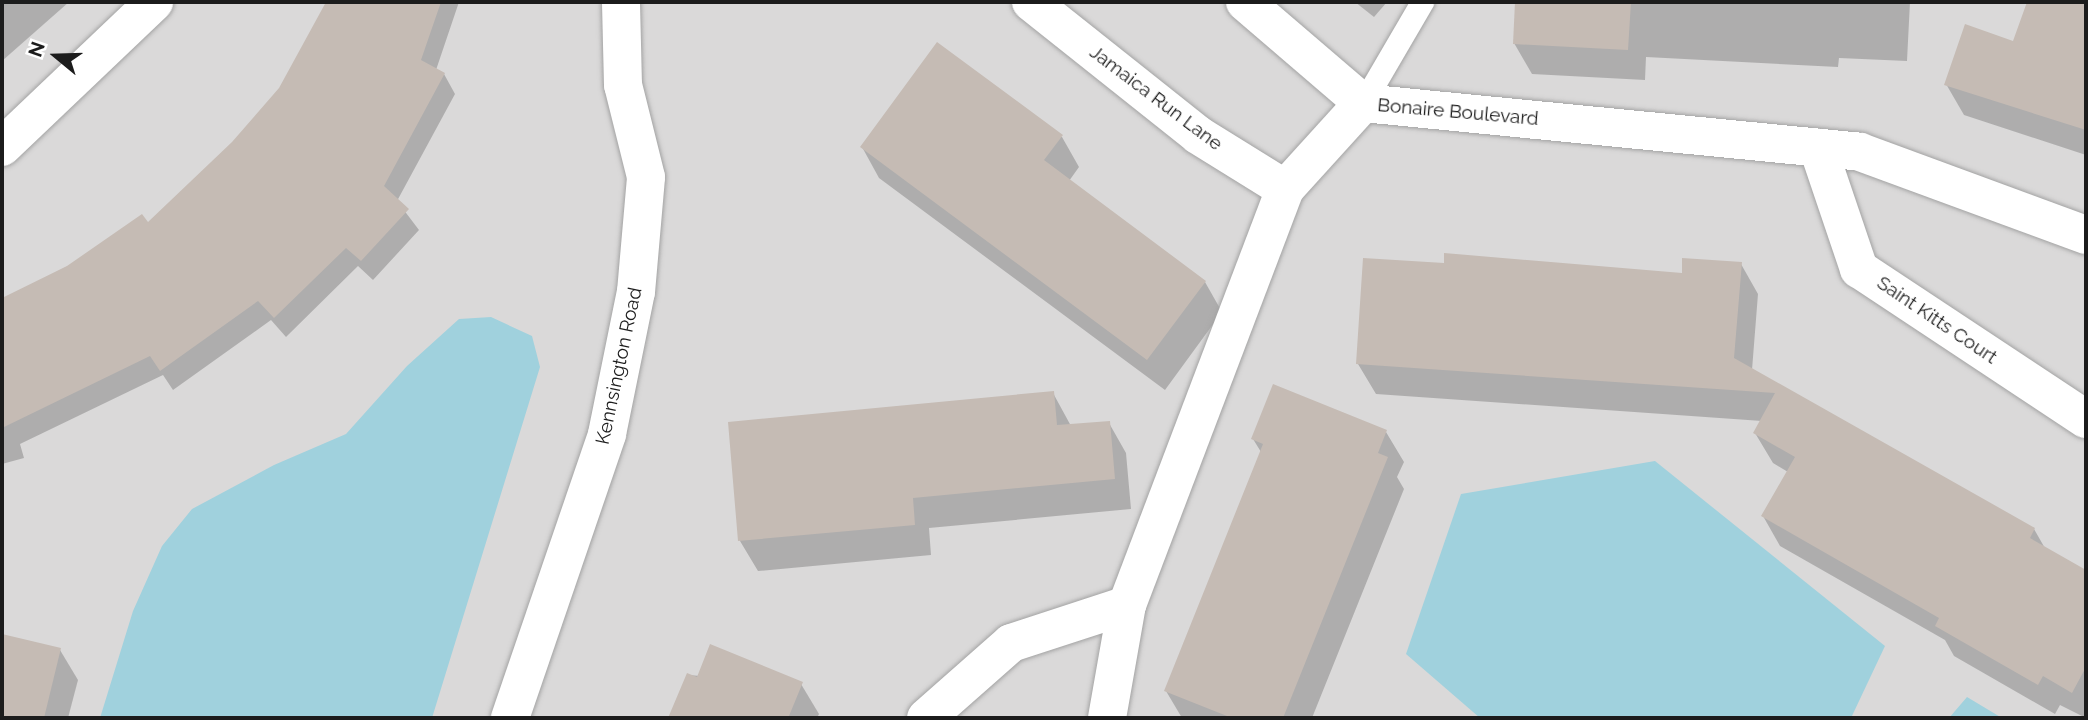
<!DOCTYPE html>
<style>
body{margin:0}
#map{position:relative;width:2088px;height:720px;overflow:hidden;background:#eee9e1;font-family:Raleway,sans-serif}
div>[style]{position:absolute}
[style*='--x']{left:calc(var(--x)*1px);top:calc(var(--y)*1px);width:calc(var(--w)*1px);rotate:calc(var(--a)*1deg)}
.residential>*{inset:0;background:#dad9d9}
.water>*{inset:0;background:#a0d1dd}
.shadow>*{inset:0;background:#0003}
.building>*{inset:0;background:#c5bbb4}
.roads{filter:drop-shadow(0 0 2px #a3a3a3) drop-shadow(0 0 2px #a3a3a3)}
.lane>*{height:23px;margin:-11.5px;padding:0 11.5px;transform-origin:11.5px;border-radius:11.5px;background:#fff}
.street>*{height:38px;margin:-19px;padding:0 19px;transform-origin:19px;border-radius:19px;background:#fff}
span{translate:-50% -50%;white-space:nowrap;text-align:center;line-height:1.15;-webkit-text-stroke:6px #fff;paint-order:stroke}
.street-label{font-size:19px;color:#1c1c1c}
.frame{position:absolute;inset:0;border:4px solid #1c1c1c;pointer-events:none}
.north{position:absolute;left:21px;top:21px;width:70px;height:70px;-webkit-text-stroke:5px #fff;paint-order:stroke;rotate:289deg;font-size:19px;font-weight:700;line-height:28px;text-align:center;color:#1c1c1c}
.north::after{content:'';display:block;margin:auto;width:24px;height:32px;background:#1c1c1c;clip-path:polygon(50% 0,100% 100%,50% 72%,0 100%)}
</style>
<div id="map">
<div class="residential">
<i style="clip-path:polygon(2px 2px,2086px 2px,2086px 718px,2px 718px)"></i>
</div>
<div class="water">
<i style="clip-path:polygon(491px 317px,532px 336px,540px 367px,432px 718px,100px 718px,133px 611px,162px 546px,192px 509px,274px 465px,346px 434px,407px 366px,459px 319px)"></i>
<i style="clip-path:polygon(1655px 461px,1885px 646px,1851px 718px,1480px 718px,1406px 654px,1461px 494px)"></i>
<i style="clip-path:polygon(1967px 697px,2002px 718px,1949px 718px)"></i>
</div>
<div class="shadow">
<i style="clip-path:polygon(2px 2px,69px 2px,2px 61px)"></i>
<i style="clip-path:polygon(328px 2px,459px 2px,436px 70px,444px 74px,455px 94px,397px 201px,419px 230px,373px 280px,358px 266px,286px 337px,271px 320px,173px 390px,163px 375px,20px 444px,24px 458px,2px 464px,2px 300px,148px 225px,233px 143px,280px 89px)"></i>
<i style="clip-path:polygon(1355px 2px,1387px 2px,1374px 17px)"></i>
<i style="clip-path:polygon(1517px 2px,1910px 2px,1907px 61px,1839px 58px,1838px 67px,1646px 57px,1645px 80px,1532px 74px,1514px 43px)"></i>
<i style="clip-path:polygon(2029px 2px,2060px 6px,2062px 2px,2086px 2px,2086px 155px,1964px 115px,1946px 84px,2014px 43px)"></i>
<i style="clip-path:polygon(1062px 137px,1079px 167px,1069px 181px,1205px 282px,1222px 312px,1165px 390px,879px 178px,862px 147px)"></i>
<i style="clip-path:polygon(1741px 264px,1758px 294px,1752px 370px,2034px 529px,2046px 550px,2086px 574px,2086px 718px,2060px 705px,2055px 714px,1954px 656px,1945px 640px,1780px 546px,1763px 516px,1788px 472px,1773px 463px,1755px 433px,1762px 421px,1376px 394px,1358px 364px,1683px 275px)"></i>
<i style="clip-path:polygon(1053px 393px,1071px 426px,1109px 423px,1126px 453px,1131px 509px,929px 528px,931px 555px,758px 571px,740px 541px,730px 424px)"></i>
<i style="clip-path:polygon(1386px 432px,1404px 462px,1397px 477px,1404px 489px,1312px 718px,1182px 718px,1166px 691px,1261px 452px,1253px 439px)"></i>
<i style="clip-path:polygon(2px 635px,60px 650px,78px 680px,68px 718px,2px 718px)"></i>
<i style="clip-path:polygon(688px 675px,801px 684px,819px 714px,817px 718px,670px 718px)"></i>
</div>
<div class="building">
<i style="clip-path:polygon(326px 2px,441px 2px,421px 60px,445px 73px,384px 186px,409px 209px,361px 261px,346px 248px,274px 318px,258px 301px,160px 371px,150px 356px,2px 428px,2px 298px,67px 266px,142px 214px,148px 222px,232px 142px,279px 88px)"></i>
<i style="clip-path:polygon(1515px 2px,1631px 2px,1628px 50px,1513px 44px)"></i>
<i style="clip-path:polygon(2027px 2px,2086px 2px,2086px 130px,1944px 85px,1965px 24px,2013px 41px)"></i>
<i style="clip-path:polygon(937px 42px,1063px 135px,1044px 160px,1206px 281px,1147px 360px,860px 147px)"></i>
<i style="clip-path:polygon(1444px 253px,1682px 273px,1682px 258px,1742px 262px,1734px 358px,2035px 528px,2030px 538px,2086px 570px,2086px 667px,2072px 693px,2043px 676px,2038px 685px,1935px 626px,1939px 618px,1761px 516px,1795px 457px,1753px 433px,1775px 393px,1356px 364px,1363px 258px,1444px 263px)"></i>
<i style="clip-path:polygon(1273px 384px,1387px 430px,1378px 453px,1388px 457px,1283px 718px,1232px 718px,1164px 691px,1263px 444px,1251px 439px)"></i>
<i style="clip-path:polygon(1054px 391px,1057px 425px,1110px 421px,1115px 479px,913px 498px,915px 525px,738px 541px,728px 422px)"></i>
<i style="clip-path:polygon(2px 634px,61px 648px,44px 718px,2px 718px)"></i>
<i style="clip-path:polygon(710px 644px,803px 682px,789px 716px,794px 718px,668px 718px,687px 673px,697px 677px)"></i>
</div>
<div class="roads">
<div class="lane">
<i style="--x:1363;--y:103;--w:117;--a:-59.7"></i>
</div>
<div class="street">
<i style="--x:1031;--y:2;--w:213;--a:38.5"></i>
<i style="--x:1198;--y:135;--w:102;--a:31.8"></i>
<i style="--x:1245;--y:2;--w:155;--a:40.6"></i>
<i style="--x:2;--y:147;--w:210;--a:-43.6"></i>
<i style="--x:1818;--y:148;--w:128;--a:71.3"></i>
<i style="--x:1859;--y:269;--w:272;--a:33.5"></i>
<i style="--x:510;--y:718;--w:300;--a:-71.1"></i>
<i style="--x:607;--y:434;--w:145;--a:-78.5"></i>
<i style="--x:636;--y:292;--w:115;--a:-85"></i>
<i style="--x:646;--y:177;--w:95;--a:-104"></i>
<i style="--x:623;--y:85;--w:83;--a:-91.4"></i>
<i style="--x:926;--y:718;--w:113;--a:-41.4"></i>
<i style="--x:1011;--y:643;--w:122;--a:-18.1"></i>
<i style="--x:1107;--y:718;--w:115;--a:-80"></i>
<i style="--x:1127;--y:605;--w:445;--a:-69.2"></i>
<i style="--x:1285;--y:189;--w:116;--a:-47.8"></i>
<i style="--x:1363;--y:103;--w:499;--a:5.6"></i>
<i style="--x:1860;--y:152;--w:241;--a:20.2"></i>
</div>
</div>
<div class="street-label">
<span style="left:1156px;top:98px;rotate:37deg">Jamaica Run Lane</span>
<span style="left:1458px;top:112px;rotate:5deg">Bonaire Boulevard</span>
<span style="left:1937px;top:320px;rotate:34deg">Saint Kitts Court</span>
<span style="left:619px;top:366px;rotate:-78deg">Kennsington Road</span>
</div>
<div class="frame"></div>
<div class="north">N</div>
</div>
